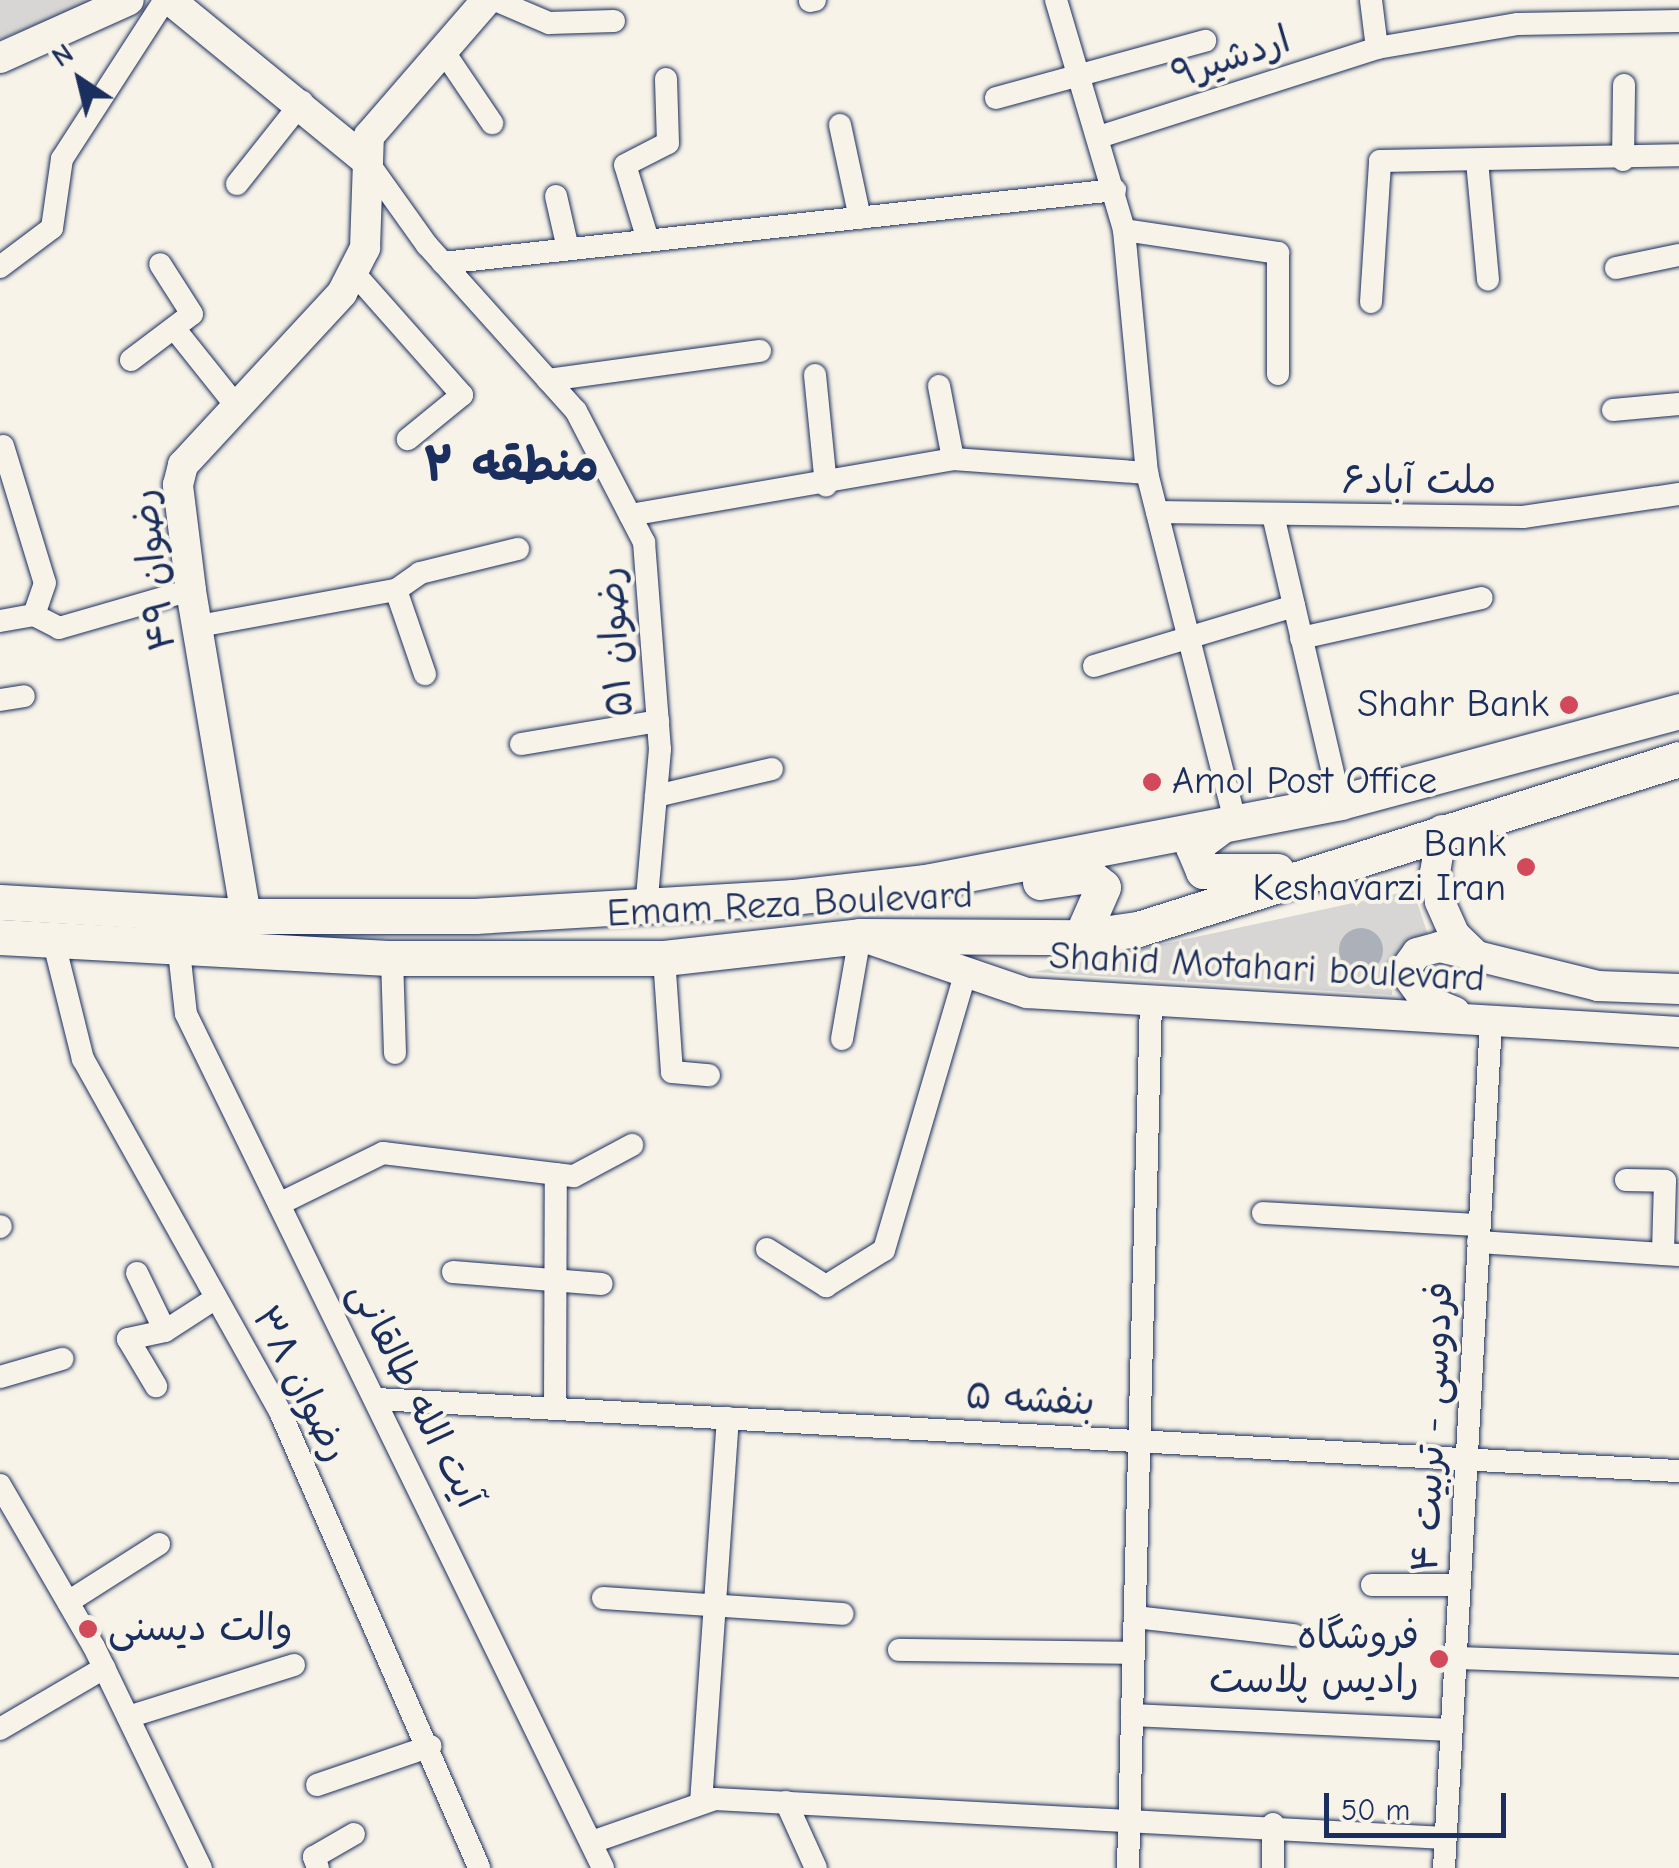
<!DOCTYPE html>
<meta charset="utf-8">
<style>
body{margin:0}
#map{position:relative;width:1679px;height:1868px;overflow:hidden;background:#f7f3e8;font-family:"Comic Neue","Playpen Sans Arabic",sans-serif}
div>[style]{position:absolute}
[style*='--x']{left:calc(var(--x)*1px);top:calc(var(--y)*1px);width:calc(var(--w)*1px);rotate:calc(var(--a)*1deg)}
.green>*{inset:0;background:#d7d6d4}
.water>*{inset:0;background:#acb0b9}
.round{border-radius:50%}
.roads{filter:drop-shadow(0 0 2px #1b2f5e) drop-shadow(0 0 2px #1b2f5e)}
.street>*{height:22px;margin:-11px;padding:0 11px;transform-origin:11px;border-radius:11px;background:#f7f3e8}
.secondary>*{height:30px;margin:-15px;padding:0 15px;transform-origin:15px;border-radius:15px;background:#f7f3e8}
.primary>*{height:35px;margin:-17.5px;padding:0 17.5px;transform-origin:17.5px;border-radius:17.5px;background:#f7f3e8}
.dots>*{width:28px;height:28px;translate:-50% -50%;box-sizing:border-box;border:5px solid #f7f3e8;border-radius:50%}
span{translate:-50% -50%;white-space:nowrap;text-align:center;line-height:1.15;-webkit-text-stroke:8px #f7f3e8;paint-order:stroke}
.street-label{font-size:38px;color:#1b2f5e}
.poi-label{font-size:38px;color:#1b2f5e}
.right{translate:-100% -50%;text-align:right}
.left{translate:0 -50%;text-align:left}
.district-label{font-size:48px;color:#1b2f5e;font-weight:700}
.north{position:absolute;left:30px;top:30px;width:100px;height:100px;-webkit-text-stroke:8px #f7f3e8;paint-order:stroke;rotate:325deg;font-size:28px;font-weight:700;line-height:40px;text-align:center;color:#1b2f5e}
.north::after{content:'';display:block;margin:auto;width:35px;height:45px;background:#1b2f5e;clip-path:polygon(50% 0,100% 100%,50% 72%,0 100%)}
.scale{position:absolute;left:1324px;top:1793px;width:182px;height:45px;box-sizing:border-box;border:5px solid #1b2f5e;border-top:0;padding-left:12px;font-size:30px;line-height:35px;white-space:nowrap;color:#1b2f5e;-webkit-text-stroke:8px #f7f3e8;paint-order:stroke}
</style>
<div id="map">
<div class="green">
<i style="clip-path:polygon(0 0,94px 0,0 40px)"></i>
<i style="clip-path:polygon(1413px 890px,1430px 941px,1394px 967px,1392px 995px,1034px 972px)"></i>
</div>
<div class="water">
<i class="round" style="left:1339px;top:928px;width:44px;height:44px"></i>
</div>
<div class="roads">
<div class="street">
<i style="--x:495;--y:0;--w:59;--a:23.1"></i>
<i style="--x:549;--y:23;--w:65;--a:-1.8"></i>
<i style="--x:1056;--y:0;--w:240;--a:73.5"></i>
<i style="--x:1124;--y:230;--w:244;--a:84.6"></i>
<i style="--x:1147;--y:473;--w:360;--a:75.8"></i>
<i style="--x:1371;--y:0;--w:48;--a:82.9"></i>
<i style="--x:810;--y:1;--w:5;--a:-11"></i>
<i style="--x:444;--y:52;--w:86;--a:55.9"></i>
<i style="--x:996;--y:98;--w:217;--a:-15.3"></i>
<i style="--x:840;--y:125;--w:95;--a:77.9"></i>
<i style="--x:1102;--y:136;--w:289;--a:-17.7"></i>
<i style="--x:1377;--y:48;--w:143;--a:-9.7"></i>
<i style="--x:1518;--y:24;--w:161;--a:-1.1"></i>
<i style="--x:1623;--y:160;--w:75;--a:-89.2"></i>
<i style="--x:367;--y:161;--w:103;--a:54.5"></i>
<i style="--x:427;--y:245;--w:223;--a:48.1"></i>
<i style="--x:576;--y:411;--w:148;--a:62.6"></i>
<i style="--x:644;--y:542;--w:208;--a:85.6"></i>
<i style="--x:660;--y:749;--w:161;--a:95"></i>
<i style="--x:1477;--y:161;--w:119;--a:84.7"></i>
<i style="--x:237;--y:184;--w:105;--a:-51.6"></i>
<i style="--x:556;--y:196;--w:54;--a:77.2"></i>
<i style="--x:1124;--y:230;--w:156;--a:8.5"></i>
<i style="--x:1278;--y:253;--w:121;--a:90"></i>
<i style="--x:648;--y:240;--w:78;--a:-107"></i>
<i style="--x:625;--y:165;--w:48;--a:-27.1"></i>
<i style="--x:668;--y:143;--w:64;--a:-91.8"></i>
<i style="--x:443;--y:263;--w:676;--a:-6.2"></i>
<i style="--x:0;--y:267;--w:65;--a:-36.9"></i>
<i style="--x:52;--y:228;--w:70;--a:-81.8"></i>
<i style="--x:62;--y:159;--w:189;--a:-57.1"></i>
<i style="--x:1616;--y:268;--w:64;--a:-11.7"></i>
<i style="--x:354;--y:273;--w:163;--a:48.5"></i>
<i style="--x:462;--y:395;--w:70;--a:140.8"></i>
<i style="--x:1371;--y:302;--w:141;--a:-86.3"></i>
<i style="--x:1380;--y:161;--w:299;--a:-1.1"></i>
<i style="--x:174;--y:328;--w:101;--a:51.4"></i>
<i style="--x:131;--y:360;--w:76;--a:-37"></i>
<i style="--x:192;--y:314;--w:59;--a:-122.6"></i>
<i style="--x:815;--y:375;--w:111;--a:84.3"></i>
<i style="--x:548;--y:380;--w:214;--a:-7.8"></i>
<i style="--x:939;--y:386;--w:74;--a:79.1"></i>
<i style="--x:1613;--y:410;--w:66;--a:-5.2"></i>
<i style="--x:3;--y:446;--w:143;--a:73"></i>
<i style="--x:45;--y:583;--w:34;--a:109"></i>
<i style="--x:1157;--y:512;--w:366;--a:0.8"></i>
<i style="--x:1523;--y:517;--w:158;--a:-8.4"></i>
<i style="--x:630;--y:515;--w:328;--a:-9.8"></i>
<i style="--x:953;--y:459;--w:195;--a:4.1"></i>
<i style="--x:1273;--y:515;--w:295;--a:76.9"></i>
<i style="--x:396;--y:590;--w:89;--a:71"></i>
<i style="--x:0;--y:621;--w:35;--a:-10"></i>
<i style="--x:34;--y:615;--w:28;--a:27"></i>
<i style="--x:59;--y:628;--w:137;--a:-16.1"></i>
<i style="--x:199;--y:626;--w:200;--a:-10.4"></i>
<i style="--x:396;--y:590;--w:29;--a:-35"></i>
<i style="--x:420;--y:573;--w:101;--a:-13.8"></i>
<i style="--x:1301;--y:638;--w:185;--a:-12.5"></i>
<i style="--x:1094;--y:666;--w:209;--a:-16.7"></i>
<i style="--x:0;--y:700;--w:24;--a:-9"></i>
<i style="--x:521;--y:744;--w:139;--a:-9.5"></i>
<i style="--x:656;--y:796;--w:119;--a:-13.1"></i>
<i style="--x:53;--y:939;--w:124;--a:76"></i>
<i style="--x:83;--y:1059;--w:406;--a:60.8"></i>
<i style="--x:281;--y:1414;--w:495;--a:66.4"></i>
<i style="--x:179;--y:951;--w:63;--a:83.7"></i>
<i style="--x:186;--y:1014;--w:950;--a:63.97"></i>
<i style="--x:392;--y:958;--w:95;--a:88.2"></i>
<i style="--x:664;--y:958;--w:114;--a:86"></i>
<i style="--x:672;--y:1072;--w:37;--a:5"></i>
<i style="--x:842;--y:1039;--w:105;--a:-80.1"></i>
<i style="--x:1626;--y:1180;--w:39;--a:1"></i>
<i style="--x:1665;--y:1181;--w:73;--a:91.6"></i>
<i style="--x:279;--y:1204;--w:116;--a:-26.1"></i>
<i style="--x:383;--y:1153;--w:192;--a:6.9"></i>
<i style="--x:574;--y:1176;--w:66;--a:-28.1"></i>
<i style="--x:1263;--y:1213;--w:216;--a:3.2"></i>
<i style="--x:0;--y:1227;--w:1;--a:-45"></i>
<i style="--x:1478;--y:1242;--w:201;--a:3.7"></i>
<i style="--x:767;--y:1249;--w:70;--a:32.1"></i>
<i style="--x:826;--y:1286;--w:68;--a:-31.8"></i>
<i style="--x:884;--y:1250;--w:288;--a:-73.6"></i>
<i style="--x:453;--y:1272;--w:149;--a:4.6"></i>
<i style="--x:137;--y:1273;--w:64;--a:64.2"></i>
<i style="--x:165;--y:1331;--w:38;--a:168"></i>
<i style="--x:128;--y:1339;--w:55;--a:59.2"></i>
<i style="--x:165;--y:1331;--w:61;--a:-32.9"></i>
<i style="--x:0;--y:1377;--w:65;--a:-16.2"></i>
<i style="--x:377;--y:1399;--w:1304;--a:3.17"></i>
<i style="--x:555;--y:1409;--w:235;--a:-89.8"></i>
<i style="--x:0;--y:1485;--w:187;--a:59.9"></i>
<i style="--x:94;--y:1647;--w:246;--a:64.2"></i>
<i style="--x:1372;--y:1585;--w:88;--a:0"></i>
<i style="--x:603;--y:1598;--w:240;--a:3.8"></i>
<i style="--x:68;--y:1602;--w:108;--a:-32.5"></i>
<i style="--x:1135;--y:1617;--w:160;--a:6.5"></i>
<i style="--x:899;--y:1650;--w:235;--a:0.7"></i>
<i style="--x:1456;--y:1658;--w:223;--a:2.1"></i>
<i style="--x:1132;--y:1715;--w:319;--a:2.7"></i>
<i style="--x:128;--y:1717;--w:174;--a:-17.4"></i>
<i style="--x:0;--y:1729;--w:121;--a:-30.4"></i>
<i style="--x:317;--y:1785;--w:120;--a:-18.9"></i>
<i style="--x:786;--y:1802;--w:72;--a:65.6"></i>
<i style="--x:701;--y:1803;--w:386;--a:-86"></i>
<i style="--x:592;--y:1842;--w:130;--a:-19.3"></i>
<i style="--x:715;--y:1799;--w:731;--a:3.06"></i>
<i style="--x:318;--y:1868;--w:12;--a:-110"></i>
<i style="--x:314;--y:1857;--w:46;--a:-29.9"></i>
<i style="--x:1128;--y:1868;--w:867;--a:-88.48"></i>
<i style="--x:1273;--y:1868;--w:44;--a:-90"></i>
<i style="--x:1444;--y:1868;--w:848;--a:-86.82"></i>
</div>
<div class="secondary">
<i style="--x:170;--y:0;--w:254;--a:39.3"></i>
<i style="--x:0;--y:58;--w:141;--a:-24.2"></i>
<i style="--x:1442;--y:830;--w:44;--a:99.2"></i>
<i style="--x:1435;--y:873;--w:29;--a:80"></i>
<i style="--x:1440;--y:902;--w:35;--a:66"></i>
<i style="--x:1454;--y:934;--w:32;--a:44"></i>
<i style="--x:1477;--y:956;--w:125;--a:13.9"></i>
<i style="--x:1598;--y:986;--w:81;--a:2.1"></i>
<i style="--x:246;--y:916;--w:331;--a:-99.6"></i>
<i style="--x:191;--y:590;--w:106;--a:-97.1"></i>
<i style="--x:178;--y:485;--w:21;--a:-76"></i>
<i style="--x:183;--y:465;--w:234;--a:-47.2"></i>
<i style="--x:342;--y:293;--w:51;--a:-62.9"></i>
<i style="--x:365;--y:248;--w:112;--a:-88"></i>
<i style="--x:369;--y:136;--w:180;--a:-49.1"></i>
<i style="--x:872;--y:940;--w:164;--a:18.9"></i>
<i style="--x:1027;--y:993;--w:653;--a:3.42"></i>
<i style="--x:1455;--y:1012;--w:32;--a:-158"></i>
<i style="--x:1425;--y:1000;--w:36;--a:-126"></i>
<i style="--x:1404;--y:971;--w:22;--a:-54"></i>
<i style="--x:1417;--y:953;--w:23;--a:-15"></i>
<i style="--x:1439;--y:947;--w:39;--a:13"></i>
</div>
<div class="primary">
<i style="--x:1221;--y:826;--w:35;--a:143"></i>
<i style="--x:1193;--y:847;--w:26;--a:67"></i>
<i style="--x:1203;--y:871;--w:74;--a:0"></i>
<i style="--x:1040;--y:882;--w:49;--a:-8.3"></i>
<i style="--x:1088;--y:875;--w:19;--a:39"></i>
<i style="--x:1103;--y:887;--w:55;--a:113.7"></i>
<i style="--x:0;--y:902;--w:246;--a:3.3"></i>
<i style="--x:246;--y:916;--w:229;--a:0"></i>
<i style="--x:475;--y:916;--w:320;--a:-3.4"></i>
<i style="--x:794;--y:897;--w:133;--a:-6.5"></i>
<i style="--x:926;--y:882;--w:422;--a:-10.9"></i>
<i style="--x:1340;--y:802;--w:351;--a:-15"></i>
<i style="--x:0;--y:937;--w:393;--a:3.1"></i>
<i style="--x:392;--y:958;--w:272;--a:0"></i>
<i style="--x:664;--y:958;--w:197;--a:-6.4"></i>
<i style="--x:860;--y:936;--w:221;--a:0.3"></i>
<i style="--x:1081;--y:937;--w:58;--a:-8"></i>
<i style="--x:1138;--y:929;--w:567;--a:-17.44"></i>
</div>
</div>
<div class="dots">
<i style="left:1569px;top:705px;background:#d1495b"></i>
<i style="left:1152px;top:782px;background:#d1495b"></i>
<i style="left:1526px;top:867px;background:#d1495b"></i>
<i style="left:88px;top:1629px;background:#d1495b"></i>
<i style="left:1439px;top:1659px;background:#d1495b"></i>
</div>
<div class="street-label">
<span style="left:1231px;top:58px;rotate:-18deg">اردشیر۹</span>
<span style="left:1419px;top:482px">ملت آباد۶</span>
<span style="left:154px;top:570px;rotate:-97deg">رضوان ۴۹</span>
<span style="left:616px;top:642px;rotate:-94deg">رضوان ۵۱</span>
<span style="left:790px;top:905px;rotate:-3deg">Emam Reza Boulevard</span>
<span style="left:1267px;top:968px;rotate:3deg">Shahid Motahari boulevard</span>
<span style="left:300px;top:1384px;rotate:63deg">رضوان ۳۸</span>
<span style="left:415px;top:1395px;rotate:63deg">آیت الله طالقانی</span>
<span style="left:1030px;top:1400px;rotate:3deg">بنفشه ۵</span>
<span style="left:1433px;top:1427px;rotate:-87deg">فردوسی - تربیت ۴</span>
</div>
<div class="poi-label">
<span class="right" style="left:1549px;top:705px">Shahr Bank</span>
<span class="left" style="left:1172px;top:782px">Amol Post Office</span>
<span class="right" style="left:1506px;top:867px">Bank<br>Keshavarzi Iran</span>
<span class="left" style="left:108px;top:1629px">والت دیسنی</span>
<span class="right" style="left:1419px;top:1659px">فروشگاه<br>رادیس پلاست</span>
</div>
<div class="district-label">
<span style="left:511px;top:465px">منطقه ۲</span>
</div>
<div class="north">N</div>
<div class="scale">50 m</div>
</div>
